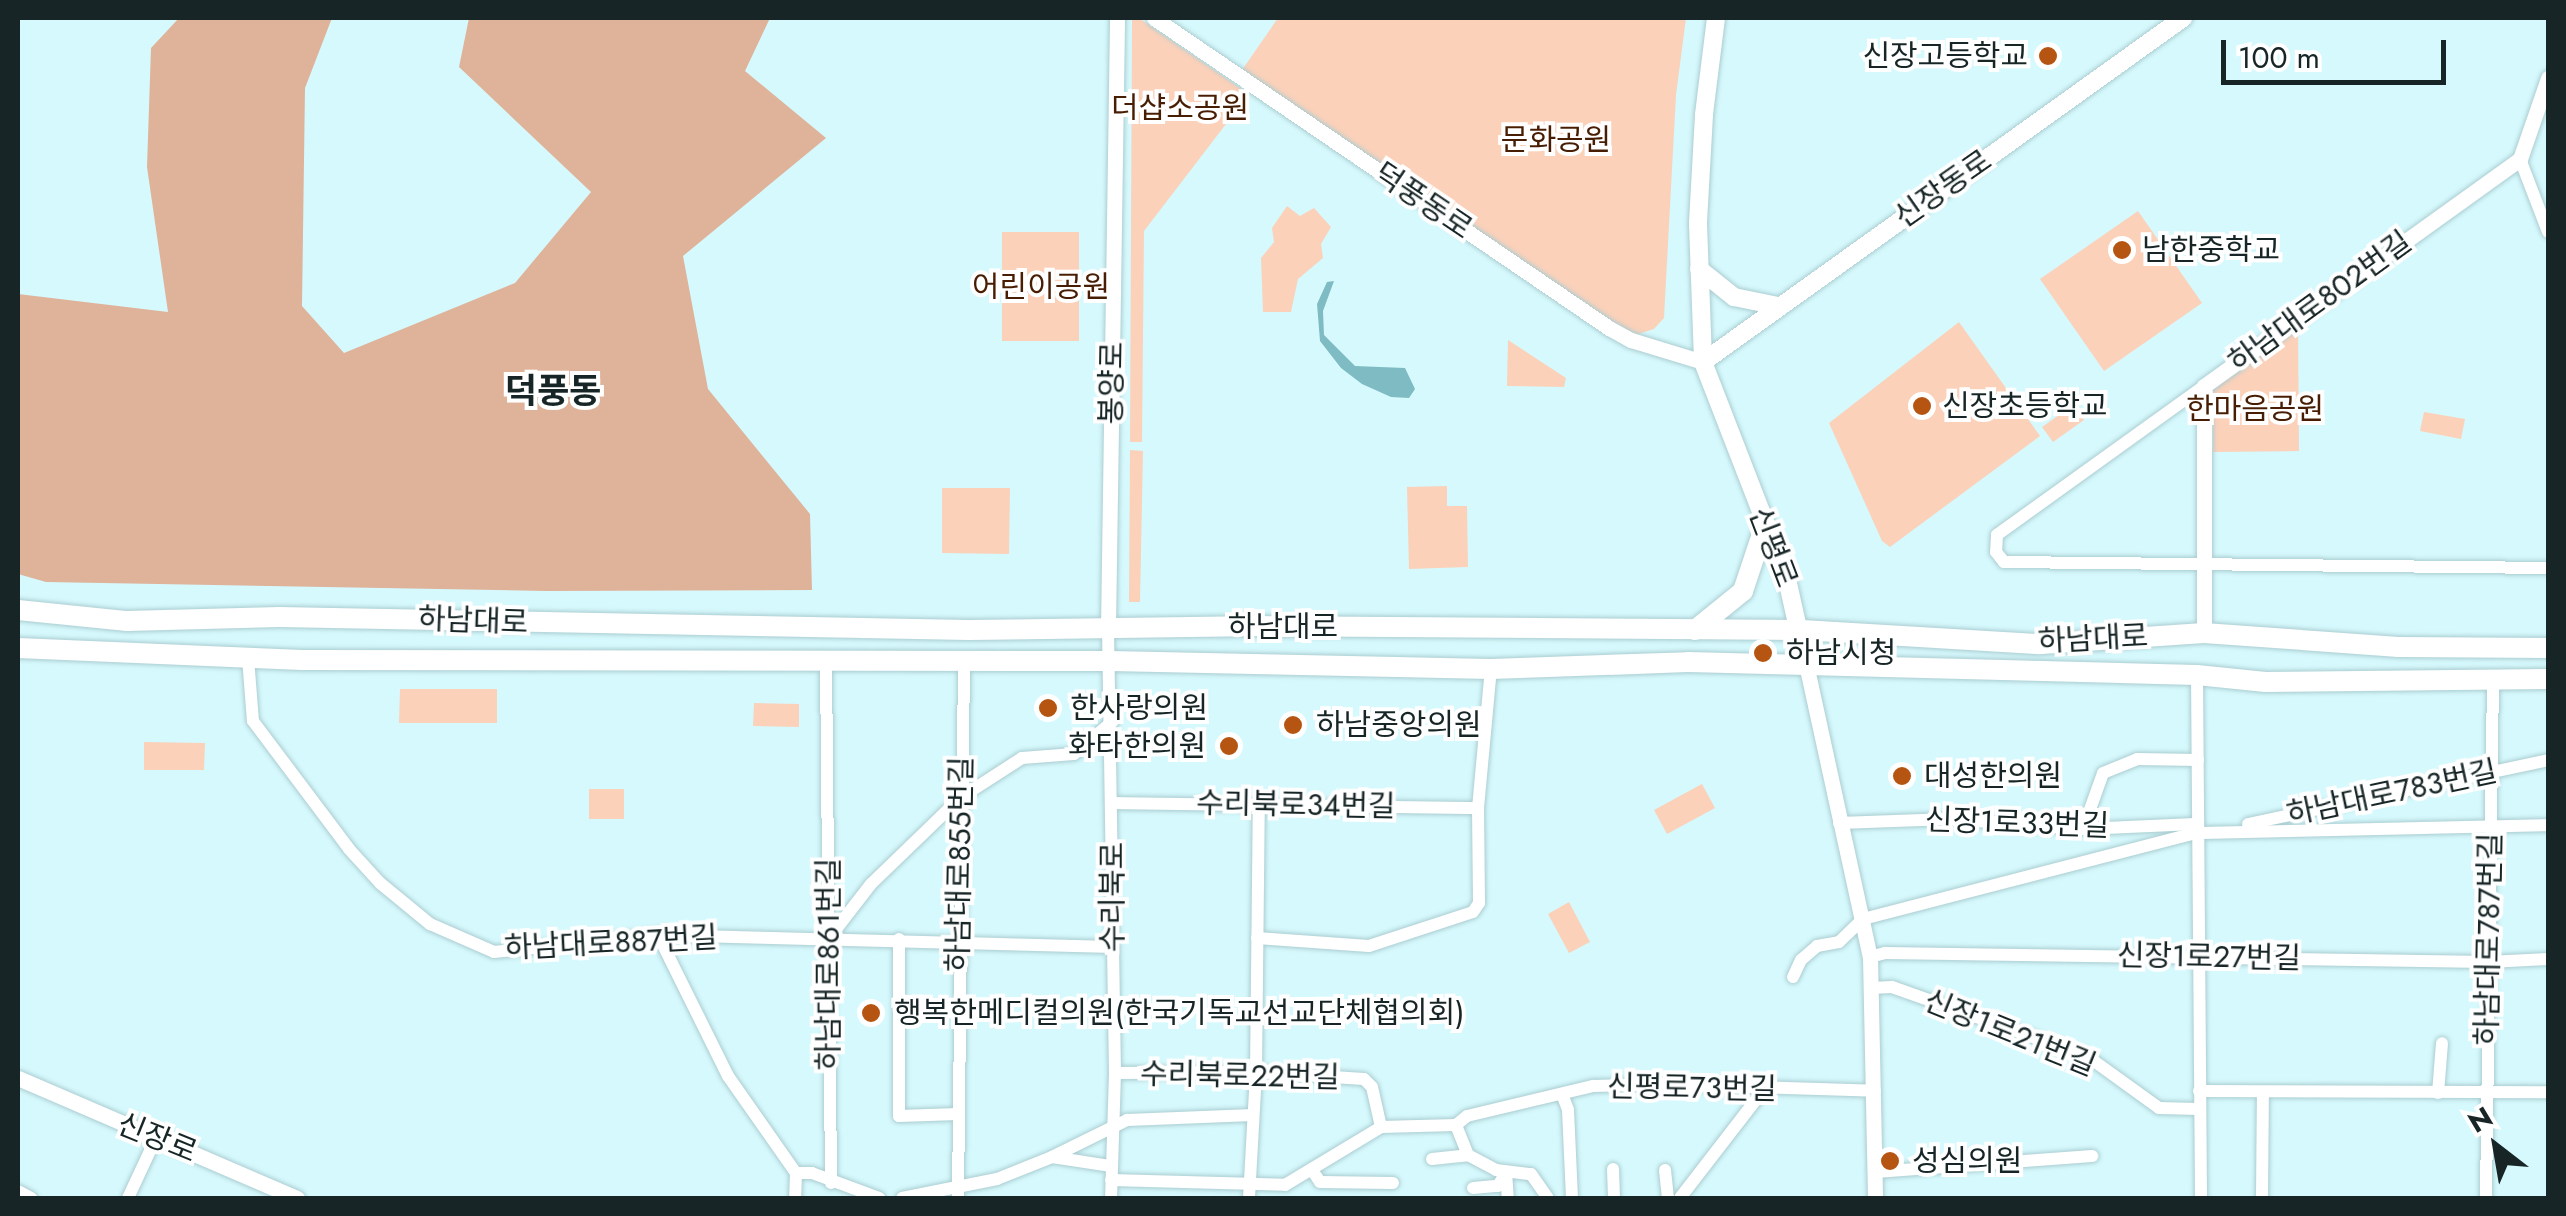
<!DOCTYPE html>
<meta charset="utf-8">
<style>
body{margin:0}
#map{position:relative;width:2566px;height:1216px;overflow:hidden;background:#d6f9fd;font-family:Jost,"Noto Sans KR",sans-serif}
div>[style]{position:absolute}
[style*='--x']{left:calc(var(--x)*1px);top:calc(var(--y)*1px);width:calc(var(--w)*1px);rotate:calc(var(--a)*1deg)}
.green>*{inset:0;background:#fbd1ba}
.forest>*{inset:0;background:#dfb29a}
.water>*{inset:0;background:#7fbbc2}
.roads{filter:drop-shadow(0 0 2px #abcdd1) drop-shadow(0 0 2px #abcdd1)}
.minor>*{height:12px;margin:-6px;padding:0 6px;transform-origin:6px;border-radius:6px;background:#fff}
.tertiary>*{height:15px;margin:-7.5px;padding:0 7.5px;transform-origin:7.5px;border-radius:7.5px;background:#fff}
.secondary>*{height:18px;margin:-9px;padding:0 9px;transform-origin:9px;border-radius:9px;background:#fff}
.primary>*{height:20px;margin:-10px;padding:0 10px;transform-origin:10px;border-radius:10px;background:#fff}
.dots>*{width:28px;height:28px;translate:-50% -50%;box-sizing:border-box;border:5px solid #fff;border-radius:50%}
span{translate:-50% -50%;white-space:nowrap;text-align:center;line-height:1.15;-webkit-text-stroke:8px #fff;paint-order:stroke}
.poi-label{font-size:30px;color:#172526}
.right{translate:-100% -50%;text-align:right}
.left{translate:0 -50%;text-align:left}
.park-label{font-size:30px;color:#471d03}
.street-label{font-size:30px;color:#172526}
.quarter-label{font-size:35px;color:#172526;font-weight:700}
.frame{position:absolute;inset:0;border:20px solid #172526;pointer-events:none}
.north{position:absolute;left:2446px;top:1096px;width:100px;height:100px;-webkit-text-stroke:8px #fff;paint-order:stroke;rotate:329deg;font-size:28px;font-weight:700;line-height:40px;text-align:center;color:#172526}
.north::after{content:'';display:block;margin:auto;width:35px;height:45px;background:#172526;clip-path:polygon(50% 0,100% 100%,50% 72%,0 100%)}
.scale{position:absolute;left:2221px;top:40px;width:225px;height:45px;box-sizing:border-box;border:5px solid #172526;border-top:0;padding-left:12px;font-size:30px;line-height:35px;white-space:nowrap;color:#172526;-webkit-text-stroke:8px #fff;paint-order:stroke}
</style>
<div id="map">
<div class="green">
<i style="clip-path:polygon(1139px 18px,1249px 94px,1144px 231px,1142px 442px,1130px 442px,1132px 19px)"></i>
<i style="clip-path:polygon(1278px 18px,1686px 18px,1676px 95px,1664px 318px,1654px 329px,1635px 335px,1618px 328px,1242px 70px)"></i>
<i style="clip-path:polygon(1287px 206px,1300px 216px,1314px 208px,1331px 227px,1321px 244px,1323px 258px,1298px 279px,1291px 312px,1263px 312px,1261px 258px,1274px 242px,1272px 228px)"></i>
<i style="clip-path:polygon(2138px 211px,2202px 303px,2104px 371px,2040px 279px)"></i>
<i style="clip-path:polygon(1002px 232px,1079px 232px,1079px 341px,1002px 341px)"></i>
<i style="clip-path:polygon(1959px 322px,2040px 436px,1890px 547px,1882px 541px,1829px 423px)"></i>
<i style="clip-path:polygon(2298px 324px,2299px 451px,2213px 452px,2213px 388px)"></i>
<i style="clip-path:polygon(1508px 340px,1566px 378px,1564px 387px,1507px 386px)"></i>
<i style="clip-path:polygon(2073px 405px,2084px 420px,2053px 442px,2042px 427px)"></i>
<i style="clip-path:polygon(2424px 412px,2465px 419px,2461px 439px,2420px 431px)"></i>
<i style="clip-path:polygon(1130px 450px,1143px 451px,1140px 602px,1129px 602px)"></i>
<i style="clip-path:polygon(1447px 486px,1447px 506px,1467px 506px,1468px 567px,1409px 569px,1407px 487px)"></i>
<i style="clip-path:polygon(942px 488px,1010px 488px,1009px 554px,942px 553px)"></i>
<i style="clip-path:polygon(400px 689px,497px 689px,497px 723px,399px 723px)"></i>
<i style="clip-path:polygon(754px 703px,799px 704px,799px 727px,753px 726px)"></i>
<i style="clip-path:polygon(144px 742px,205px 743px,204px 770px,144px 770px)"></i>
<i style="clip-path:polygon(1702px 784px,1715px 808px,1667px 834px,1654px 810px)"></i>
<i style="clip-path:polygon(589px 789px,624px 789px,624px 819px,589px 819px)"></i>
<i style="clip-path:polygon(1569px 902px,1590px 942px,1569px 953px,1548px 914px)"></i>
</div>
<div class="forest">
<i style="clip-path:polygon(179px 18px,332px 18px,305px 88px,302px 306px,344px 353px,515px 283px,591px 192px,459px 67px,469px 18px,770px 18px,745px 71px,826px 138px,683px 256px,708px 389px,810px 514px,812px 590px,546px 591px,46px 582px,18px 574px,18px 294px,168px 312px,147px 167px,151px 48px)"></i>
</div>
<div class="water">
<i style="clip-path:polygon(1334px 281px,1323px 311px,1324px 335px,1355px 366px,1405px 368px,1415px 389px,1409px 398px,1391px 397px,1362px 384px,1341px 368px,1320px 341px,1317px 304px,1327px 282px)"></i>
</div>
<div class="roads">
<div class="minor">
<i style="--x:2520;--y:159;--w:78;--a:69"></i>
<i style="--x:2204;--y:386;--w:255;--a:144.3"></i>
<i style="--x:1997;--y:535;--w:17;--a:93"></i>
<i style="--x:1996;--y:552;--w:13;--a:51"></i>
<i style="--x:2004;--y:562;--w:544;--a:0.63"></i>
<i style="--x:1108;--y:628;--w:445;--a:89.1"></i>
<i style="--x:1115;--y:1073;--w:125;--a:91.8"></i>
<i style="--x:248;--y:658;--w:63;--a:85.5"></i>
<i style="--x:253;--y:721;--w:160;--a:53.1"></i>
<i style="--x:349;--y:849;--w:46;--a:47.6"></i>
<i style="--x:380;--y:883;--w:65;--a:39.4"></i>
<i style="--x:430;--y:924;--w:70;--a:23.6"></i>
<i style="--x:494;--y:952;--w:165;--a:-5.9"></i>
<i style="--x:658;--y:935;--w:455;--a:1.5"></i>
<i style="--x:826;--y:661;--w:522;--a:89.45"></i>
<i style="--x:2197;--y:675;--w:523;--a:89.56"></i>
<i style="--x:1114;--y:803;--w:364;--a:0.8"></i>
<i style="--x:1839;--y:823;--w:111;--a:-2.1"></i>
<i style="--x:1950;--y:819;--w:133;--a:4.3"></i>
<i style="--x:2083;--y:829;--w:112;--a:-2.6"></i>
<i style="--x:2248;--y:824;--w:307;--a:-12"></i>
<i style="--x:2083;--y:829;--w:59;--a:-70.3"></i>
<i style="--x:2103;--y:773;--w:37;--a:-22"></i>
<i style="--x:2137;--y:759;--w:61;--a:0.9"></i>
<i style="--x:658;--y:935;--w:157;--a:63.6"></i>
<i style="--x:728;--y:1076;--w:118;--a:55"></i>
<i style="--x:796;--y:1173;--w:25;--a:92"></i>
<i style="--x:830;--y:937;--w:67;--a:-52.3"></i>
<i style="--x:871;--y:884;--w:124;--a:-44"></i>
<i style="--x:960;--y:798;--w:74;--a:-32.8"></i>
<i style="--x:1022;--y:758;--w:52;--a:-4.4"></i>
<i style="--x:1074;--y:754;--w:51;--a:-40.2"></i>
<i style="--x:1257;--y:938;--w:112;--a:4.1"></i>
<i style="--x:1369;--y:946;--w:109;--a:-18.1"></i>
<i style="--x:1473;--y:912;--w:11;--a:-56"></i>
<i style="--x:1479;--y:903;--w:95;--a:-90.6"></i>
<i style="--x:1478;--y:808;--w:140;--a:-84.7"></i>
<i style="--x:899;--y:939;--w:177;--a:90"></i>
<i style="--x:899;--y:1116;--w:59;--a:-1.9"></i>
<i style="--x:1870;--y:957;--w:16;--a:-15"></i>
<i style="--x:1885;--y:953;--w:603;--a:0.86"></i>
<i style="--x:2488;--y:962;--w:60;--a:-2.9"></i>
<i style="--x:1793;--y:977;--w:19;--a:-65"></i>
<i style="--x:1801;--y:960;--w:21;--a:-41"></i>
<i style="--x:1817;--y:946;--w:22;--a:-10"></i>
<i style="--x:1839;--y:942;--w:33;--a:-44"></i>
<i style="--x:1863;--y:919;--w:344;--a:-14.5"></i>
<i style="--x:2196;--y:833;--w:352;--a:-1.3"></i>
<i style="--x:1871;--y:988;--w:21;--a:-3"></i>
<i style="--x:1892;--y:987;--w:207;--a:19.5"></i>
<i style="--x:2087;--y:1056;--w:89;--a:35.8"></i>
<i style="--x:2159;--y:1108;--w:40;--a:1.4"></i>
<i style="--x:1115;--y:1073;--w:141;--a:-0.4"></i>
<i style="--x:1256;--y:1072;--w:108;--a:3.7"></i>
<i style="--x:1364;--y:1079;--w:11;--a:45"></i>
<i style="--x:1372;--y:1087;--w:41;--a:77.3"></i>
<i style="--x:1381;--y:1127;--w:75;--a:-1.5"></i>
<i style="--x:1456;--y:1125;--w:14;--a:-39"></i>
<i style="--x:1467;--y:1116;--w:130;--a:-13.4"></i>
<i style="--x:1593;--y:1086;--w:64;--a:-1.8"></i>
<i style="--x:1657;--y:1084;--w:218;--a:1.8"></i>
<i style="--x:2199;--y:1091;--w:349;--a:0.2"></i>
<i style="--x:2438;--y:1093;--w:50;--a:-85.4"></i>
<i style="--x:1562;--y:1094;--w:17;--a:69"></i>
<i style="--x:1568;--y:1110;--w:88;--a:87.4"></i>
<i style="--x:1468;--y:1155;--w:32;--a:28"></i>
<i style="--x:1496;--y:1170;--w:35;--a:7"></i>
<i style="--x:1531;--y:1174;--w:29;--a:55"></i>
<i style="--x:1052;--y:1157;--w:84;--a:-26.3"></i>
<i style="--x:1127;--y:1120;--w:126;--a:-2.3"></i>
<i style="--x:1432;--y:1159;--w:36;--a:-6"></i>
<i style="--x:1468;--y:1155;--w:32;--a:-112"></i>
<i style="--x:1613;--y:1169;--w:29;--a:88"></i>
<i style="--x:1312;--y:1170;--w:14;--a:56"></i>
<i style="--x:1320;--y:1182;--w:73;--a:0.8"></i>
<i style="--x:1665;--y:1170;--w:28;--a:84"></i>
<i style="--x:1875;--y:1172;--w:218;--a:-4.2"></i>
<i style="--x:796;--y:1173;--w:16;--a:0"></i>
<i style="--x:812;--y:1173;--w:72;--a:20.5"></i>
<i style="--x:1111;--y:1180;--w:174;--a:1.6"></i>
<i style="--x:1285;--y:1185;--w:112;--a:-31.1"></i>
<i style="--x:1473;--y:1188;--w:25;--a:-5"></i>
<i style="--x:1498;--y:1186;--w:16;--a:-60"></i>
<i style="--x:1506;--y:1172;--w:26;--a:86"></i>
<i style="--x:18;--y:1191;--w:15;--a:28"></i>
<i style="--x:128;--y:1198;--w:66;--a:-65"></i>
<i style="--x:902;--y:1198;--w:97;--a:-11.3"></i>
<i style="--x:997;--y:1179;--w:59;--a:-21.8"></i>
<i style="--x:1052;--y:1157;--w:60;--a:8.7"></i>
<i style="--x:958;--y:1198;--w:536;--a:-89.36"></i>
<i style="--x:1249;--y:1198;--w:126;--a:-86.8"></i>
<i style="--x:1256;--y:1072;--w:268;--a:-89.4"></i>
<i style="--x:1680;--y:1198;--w:139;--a:-52.3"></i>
<i style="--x:2262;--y:1198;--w:105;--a:-89.5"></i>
<i style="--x:2486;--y:1198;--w:518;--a:-89.23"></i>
</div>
<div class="tertiary">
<i style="--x:1154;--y:18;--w:551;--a:34.27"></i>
<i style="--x:1609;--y:328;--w:25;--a:29"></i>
<i style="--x:1631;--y:340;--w:75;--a:17"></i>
<i style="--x:1108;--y:628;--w:610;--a:-89.15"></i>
<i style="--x:2204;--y:633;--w:247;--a:-90"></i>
<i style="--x:2204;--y:386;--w:389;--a:-35.7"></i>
<i style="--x:2520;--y:159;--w:86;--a:-70.9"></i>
<i style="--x:1806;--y:664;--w:300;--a:77.7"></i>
<i style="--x:1870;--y:957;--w:241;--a:88.8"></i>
<i style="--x:18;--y:1078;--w:304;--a:23.3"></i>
</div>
<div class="secondary">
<i style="--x:1716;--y:18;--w:98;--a:97.1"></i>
<i style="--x:1704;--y:115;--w:109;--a:93.2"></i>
<i style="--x:1698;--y:224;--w:138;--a:87.9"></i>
<i style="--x:1703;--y:362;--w:233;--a:68.8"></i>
<i style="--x:1787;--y:579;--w:87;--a:77.4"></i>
<i style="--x:1699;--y:269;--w:45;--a:38.7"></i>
<i style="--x:1734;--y:297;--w:45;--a:11.6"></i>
<i style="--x:1703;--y:362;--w:591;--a:-35.63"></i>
</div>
<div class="primary">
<i style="--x:18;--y:610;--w:110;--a:5.8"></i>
<i style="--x:127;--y:621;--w:152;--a:-1.5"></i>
<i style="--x:279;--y:617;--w:690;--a:1.08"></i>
<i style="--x:969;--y:630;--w:275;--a:-0.8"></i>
<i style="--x:1244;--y:626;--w:558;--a:0.41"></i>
<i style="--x:1802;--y:630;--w:239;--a:3.4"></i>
<i style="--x:2041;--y:644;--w:163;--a:-3.9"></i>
<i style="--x:2204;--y:633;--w:195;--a:4.1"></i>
<i style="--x:2398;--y:647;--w:150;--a:0.4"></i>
<i style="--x:1695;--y:630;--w:62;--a:-39.1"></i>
<i style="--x:1743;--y:591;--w:70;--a:-71.6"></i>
<i style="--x:18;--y:648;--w:284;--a:2.4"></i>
<i style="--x:302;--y:660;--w:808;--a:0.07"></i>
<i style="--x:1110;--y:661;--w:381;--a:1.2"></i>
<i style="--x:1491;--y:669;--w:197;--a:-2"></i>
<i style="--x:1688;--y:662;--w:509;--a:1.46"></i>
<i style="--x:2197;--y:675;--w:69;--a:5.8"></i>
<i style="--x:2266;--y:682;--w:282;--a:-0.6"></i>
</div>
</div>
<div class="dots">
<i style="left:2048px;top:56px;background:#b55511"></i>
<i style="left:2122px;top:250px;background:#b55511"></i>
<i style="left:1922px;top:406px;background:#b55511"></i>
<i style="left:1763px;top:653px;background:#b55511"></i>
<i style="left:1048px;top:708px;background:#b55511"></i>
<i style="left:1293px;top:725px;background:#b55511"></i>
<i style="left:1229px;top:746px;background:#b55511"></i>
<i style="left:1902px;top:776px;background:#b55511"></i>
<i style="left:871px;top:1013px;background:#b55511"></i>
<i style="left:1890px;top:1161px;background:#b55511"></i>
</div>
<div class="poi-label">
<span class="right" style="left:2028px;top:56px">신장고등학교</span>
<span class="left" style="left:2142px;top:250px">남한중학교</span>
<span class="left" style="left:1942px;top:406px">신장초등학교</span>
<span class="left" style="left:1786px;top:653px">하남시청</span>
<span class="left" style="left:1070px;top:708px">한사랑의원</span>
<span class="left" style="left:1316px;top:725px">하남중앙의원</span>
<span class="right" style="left:1206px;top:746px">화타한의원</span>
<span class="left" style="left:1924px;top:776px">대성한의원</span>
<span class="left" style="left:894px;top:1013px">행복한메디컬의원(한국기독교선교단체협의회)</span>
<span class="left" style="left:1912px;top:1161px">성심의원</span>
</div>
<div class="park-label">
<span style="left:1180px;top:108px">더샵소공원</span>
<span style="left:1556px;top:140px">문화공원</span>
<span style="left:1041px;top:287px">어린이공원</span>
<span style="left:2255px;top:409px">한마음공원</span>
</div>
<div class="street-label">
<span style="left:1943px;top:189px;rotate:-35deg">신장동로</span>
<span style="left:1423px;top:201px;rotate:34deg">덕풍동로</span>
<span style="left:2320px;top:302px;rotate:-36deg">하남대로802번길</span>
<span style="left:1112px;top:383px;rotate:-89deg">봉양로</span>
<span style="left:1773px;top:547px;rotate:69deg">신평로</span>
<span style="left:473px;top:621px;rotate:2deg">하남대로</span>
<span style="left:1283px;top:627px">하남대로</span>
<span style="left:2093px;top:639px;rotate:-3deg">하남대로</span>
<span style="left:2392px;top:793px;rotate:-12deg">하남대로783번길</span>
<span style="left:1296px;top:805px;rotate:1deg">수리북로34번길</span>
<span style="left:2017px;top:823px;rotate:2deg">신장1로33번길</span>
<span style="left:960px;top:864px;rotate:-89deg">하남대로855번길</span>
<span style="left:1113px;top:897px;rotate:-90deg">수리북로</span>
<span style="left:2489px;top:939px;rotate:-89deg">하남대로787번길</span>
<span style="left:611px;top:943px;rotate:-3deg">하남대로887번길</span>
<span style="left:2209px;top:957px;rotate:1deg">신장1로27번길</span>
<span style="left:829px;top:964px;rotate:-90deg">하남대로861번길</span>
<span style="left:2010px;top:1033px;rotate:22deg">신장1로21번길</span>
<span style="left:1240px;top:1076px;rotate:1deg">수리북로22번길</span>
<span style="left:1692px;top:1088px;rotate:1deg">신평로73번길</span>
<span style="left:157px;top:1138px;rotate:22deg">신장로</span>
</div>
<div class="quarter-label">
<span style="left:553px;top:391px">덕풍동</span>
</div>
<div class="frame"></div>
<div class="north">N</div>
<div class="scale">100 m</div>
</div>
